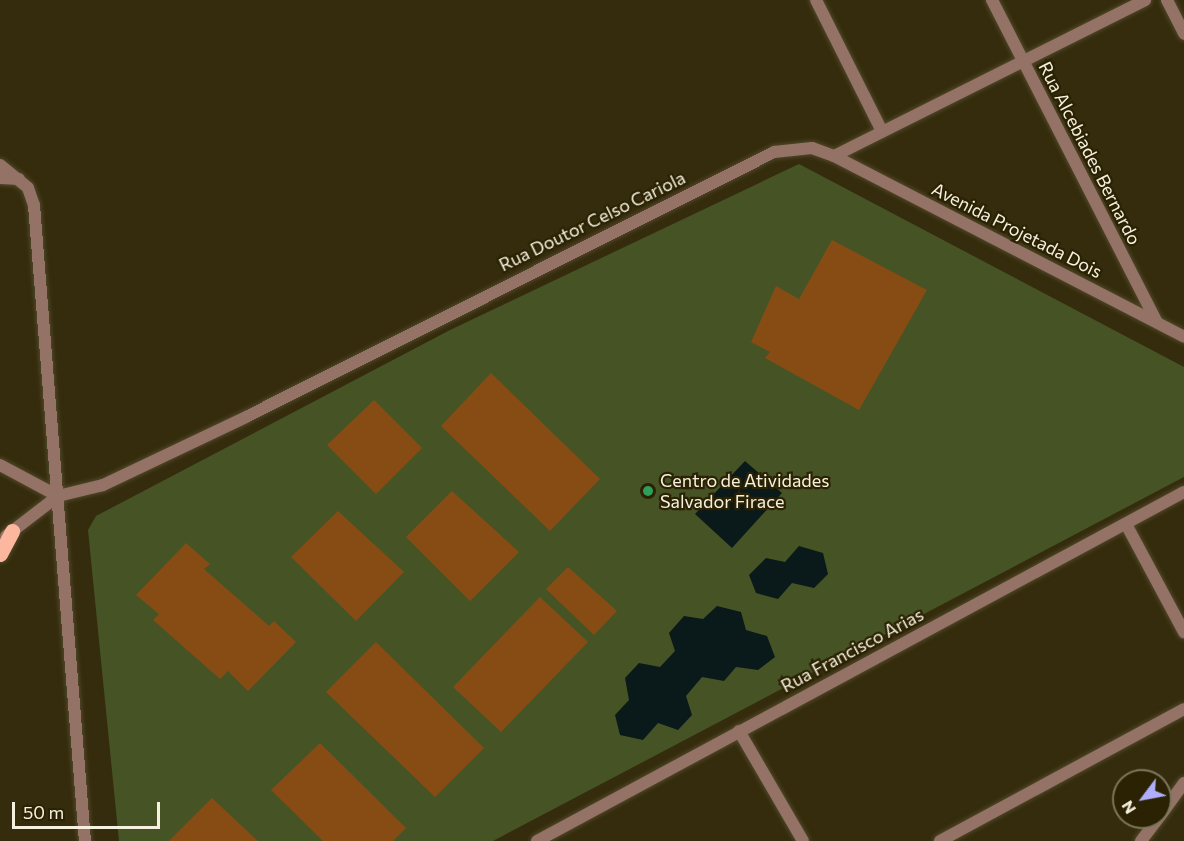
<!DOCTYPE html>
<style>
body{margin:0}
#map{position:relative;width:1184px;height:841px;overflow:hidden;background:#352c0d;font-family:Commissioner,sans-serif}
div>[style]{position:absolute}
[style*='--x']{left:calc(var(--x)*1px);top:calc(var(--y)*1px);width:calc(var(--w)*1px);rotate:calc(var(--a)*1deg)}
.green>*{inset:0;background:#465425}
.water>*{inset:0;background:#0a191a}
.building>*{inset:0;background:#864c14}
.roads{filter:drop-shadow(0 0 2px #50482a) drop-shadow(0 0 2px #50482a)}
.minor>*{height:12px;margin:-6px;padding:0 6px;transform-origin:6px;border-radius:6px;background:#947266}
.primary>*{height:15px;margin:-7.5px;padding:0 7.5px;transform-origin:7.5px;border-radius:7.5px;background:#fcb79e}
.dots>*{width:16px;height:16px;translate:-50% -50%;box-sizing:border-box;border:3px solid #2b2203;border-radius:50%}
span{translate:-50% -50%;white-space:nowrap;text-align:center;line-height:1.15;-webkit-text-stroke:4.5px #2b2203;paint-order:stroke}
.street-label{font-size:18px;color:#f6f1df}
.poi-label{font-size:18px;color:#f6f1df}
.left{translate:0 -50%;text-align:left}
.north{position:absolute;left:1112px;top:769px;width:60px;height:60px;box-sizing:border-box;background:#2b2203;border:2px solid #7c755b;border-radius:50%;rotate:238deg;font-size:16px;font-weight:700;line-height:24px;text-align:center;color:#f6f1df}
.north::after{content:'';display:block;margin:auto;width:21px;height:27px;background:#afaefa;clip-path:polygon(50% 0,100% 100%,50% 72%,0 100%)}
.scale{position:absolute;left:12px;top:802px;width:148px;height:27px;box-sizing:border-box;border:3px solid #f6f1df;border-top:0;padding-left:8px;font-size:18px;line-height:21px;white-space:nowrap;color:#f6f1df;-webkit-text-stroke:4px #2b2203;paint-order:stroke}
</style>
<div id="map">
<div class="green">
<i style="clip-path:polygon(799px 164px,1184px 367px,1184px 477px,493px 841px,119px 841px,88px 530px,96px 516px,450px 330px)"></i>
</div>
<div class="water">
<i style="clip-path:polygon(745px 461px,782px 493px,732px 548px,695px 514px)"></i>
<i style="clip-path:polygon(799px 546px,823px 553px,828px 574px,814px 588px,792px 583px,778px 599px,756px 593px,749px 575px,766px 558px,785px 562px)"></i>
<i style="clip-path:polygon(717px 606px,741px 612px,746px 630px,767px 636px,775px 657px,758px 670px,736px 667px,724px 681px,702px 677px,686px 696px,692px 715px,678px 730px,658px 723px,643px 740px,620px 735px,615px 715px,629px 700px,625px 678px,639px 663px,660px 667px,675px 651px,669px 633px,684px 616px,703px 619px)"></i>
</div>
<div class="building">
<i style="clip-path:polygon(832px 240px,927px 290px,859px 410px,765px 358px,770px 352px,751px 342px,776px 286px,799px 299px)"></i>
<i style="clip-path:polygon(491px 373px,600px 479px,550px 531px,441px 426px)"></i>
<i style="clip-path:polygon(374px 400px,422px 448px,376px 494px,327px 445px)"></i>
<i style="clip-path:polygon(452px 491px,519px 552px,470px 601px,406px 537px)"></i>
<i style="clip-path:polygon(338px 511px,404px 572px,356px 621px,291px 557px)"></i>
<i style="clip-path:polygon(186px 543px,210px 564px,204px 569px,269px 626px,274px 621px,296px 642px,248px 691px,228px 671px,220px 679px,153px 620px,159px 614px,136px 595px)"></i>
<i style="clip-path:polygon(568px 567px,617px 611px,594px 635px,546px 589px)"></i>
<i style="clip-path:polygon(540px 597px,588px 642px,501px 732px,453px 687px)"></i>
<i style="clip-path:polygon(376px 642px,484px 748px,435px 797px,326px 692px)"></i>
<i style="clip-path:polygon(320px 743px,406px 828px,393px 841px,323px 841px,271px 790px)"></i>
<i style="clip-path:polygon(212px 798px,258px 841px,169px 841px)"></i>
</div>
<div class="roads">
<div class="minor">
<i style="--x:816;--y:0;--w:147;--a:63.3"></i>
<i style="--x:992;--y:0;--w:360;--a:62.9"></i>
<i style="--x:1167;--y:0;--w:38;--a:63"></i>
<i style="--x:834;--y:156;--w:348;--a:-26.6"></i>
<i style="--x:0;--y:165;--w:36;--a:39"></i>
<i style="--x:28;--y:188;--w:18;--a:71"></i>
<i style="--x:34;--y:205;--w:638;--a:85.42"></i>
<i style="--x:0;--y:178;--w:19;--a:3"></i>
<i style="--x:0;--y:465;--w:66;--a:28.1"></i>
<i style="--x:1126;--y:524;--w:123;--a:61.8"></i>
<i style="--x:6;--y:536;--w:66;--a:-37.6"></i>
<i style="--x:58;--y:496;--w:46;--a:-13.7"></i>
<i style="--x:103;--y:485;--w:158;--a:-25.4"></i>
<i style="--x:246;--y:417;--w:591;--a:-26.65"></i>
<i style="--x:774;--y:152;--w:38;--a:-6"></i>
<i style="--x:812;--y:148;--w:23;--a:20"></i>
<i style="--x:834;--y:156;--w:394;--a:27.3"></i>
<i style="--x:739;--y:731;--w:127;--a:59.8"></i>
<i style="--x:1160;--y:816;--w:41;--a:-54"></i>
<i style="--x:537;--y:841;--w:735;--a:-28.34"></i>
<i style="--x:940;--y:841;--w:277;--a:-28.4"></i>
<i style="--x:1141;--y:841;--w:30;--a:-53"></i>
</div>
<div class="primary">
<i style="--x:0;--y:554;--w:26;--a:-62"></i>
</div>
</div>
<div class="dots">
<i style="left:648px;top:491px;background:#2e9e5b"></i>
</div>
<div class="street-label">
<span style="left:1090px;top:153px;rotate:63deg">Rua Alcebiades Bernardo</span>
<span style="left:592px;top:221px;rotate:-26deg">Rua Doutor Celso Cariola</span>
<span style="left:1017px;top:230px;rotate:27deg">Avenida Projetada Dois</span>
<span style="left:852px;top:650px;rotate:-28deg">Rua Francisco Arias</span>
</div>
<div class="poi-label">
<span class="left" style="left:660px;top:491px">Centro de Atividades<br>Salvador Firace</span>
</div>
<div class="north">N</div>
<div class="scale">50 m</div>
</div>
